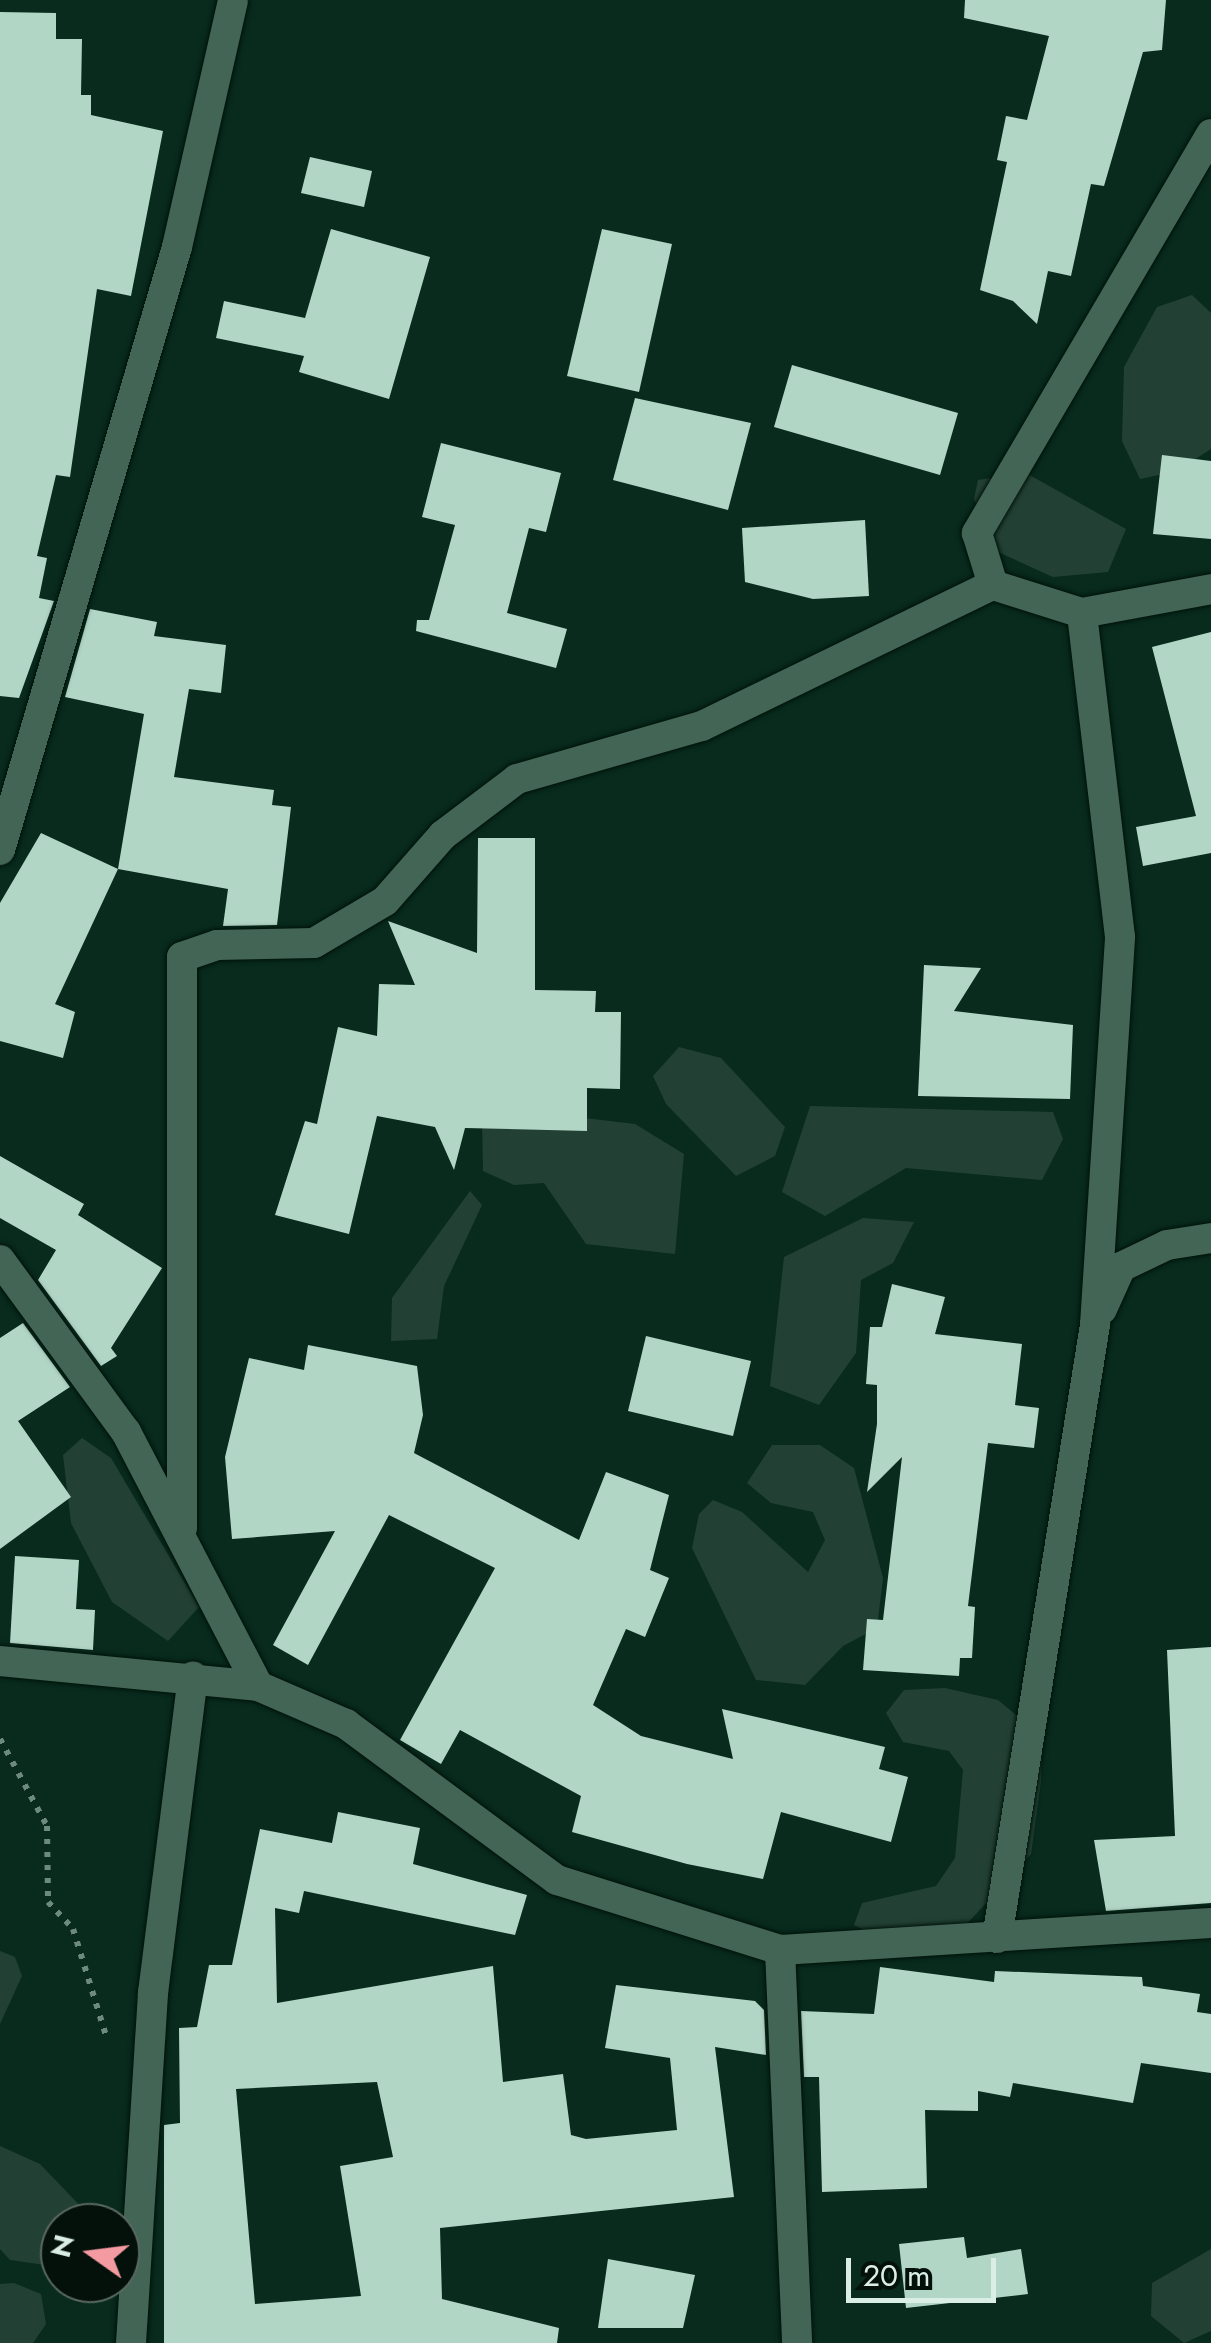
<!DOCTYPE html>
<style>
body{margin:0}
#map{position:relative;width:1211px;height:2343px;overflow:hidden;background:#082b1e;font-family:Jost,sans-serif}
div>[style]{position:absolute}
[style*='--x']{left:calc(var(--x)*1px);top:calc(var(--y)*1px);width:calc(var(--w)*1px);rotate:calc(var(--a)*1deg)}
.green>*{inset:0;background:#224134}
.building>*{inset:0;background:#b2d6c5}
.path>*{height:6px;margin-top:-3px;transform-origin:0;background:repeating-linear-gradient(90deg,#6e897e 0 5px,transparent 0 13px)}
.roads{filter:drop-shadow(0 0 2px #001209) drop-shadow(0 0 2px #001209)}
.street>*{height:30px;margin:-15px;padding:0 15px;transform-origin:15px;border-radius:15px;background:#436556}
span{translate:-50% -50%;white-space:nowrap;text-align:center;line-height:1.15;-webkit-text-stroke:10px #04100a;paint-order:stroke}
.north{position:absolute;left:40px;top:2203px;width:100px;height:100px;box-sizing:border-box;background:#04100a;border:2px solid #5a6962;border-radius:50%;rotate:284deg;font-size:28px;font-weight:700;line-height:40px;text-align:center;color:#dbeee5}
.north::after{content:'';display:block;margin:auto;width:35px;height:45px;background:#f49aa1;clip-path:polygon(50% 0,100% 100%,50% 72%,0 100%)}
.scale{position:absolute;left:846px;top:2258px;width:150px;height:45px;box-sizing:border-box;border:5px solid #dbeee5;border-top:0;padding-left:12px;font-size:30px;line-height:35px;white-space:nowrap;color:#dbeee5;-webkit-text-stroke:8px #04100a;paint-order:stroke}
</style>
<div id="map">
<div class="green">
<i style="clip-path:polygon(1192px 295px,1211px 313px,1211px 449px,1177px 471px,1140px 479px,1122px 441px,1124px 367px,1157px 307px)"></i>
<i style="clip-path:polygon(1026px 473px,1126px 529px,1108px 572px,1053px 577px,998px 552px,974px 499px,978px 480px)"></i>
<i style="clip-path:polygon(679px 1047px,721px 1058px,785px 1127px,775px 1156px,736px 1176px,666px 1104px,653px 1076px)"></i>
<i style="clip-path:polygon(810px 1106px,1053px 1112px,1063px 1139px,1042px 1180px,906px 1168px,825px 1216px,782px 1192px)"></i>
<i style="clip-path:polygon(542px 1113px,635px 1124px,684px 1154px,675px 1254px,586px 1244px,544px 1183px,514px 1185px,483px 1171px,482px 1120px)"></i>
<i style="clip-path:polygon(470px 1191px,482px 1205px,444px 1286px,437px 1339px,391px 1341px,392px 1298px)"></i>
<i style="clip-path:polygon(863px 1218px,914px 1222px,893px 1263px,861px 1280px,856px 1353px,819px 1405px,770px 1386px,784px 1257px)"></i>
<i style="clip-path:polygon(82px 1438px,111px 1458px,199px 1607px,168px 1641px,112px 1602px,71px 1523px,63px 1455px)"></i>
<i style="clip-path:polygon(772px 1445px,820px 1445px,854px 1468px,883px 1578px,877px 1628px,843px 1646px,805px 1685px,756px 1680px,692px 1548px,699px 1514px,713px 1500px,742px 1512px,808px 1572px,825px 1540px,813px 1512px,771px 1503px,747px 1483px)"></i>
<i style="clip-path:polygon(945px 1688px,998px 1700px,1042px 1737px,1041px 1781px,1031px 1854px,941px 1952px,907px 1952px,854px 1925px,862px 1903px,936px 1886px,955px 1858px,963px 1770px,949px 1751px,903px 1742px,886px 1713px,904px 1690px)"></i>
<i style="clip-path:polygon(0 1951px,15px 1957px,22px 1976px,0 2024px)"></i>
<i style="clip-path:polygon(0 2146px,40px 2164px,88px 2214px,86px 2223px,60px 2223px,60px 2267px,10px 2260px,0 2249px)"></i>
<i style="clip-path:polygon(1211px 2249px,1211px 2331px,1184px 2343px,1151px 2316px,1152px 2283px)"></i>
<i style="clip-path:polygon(14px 2283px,41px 2294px,46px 2324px,33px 2343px,0 2343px,0 2284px)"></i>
</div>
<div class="building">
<i style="clip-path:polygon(965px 0,1166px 0,1162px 50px,1143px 52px,1104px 186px,1091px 184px,1071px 276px,1048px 271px,1037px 324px,1013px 301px,980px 290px,1007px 162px,997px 160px,1006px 116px,1027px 120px,1049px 36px,964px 18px)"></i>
<i style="clip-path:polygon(0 12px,56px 13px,56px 39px,82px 39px,81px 95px,91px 95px,91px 115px,163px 131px,131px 296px,97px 289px,70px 477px,56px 475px,37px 556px,47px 558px,39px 598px,54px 601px,19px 698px,0 696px)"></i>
<i style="clip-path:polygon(310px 157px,372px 171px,364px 207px,301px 193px)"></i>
<i style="clip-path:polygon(331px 229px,430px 257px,389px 399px,299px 372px,304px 356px,216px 338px,224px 301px,305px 318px)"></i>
<i style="clip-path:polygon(602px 229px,672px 244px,639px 392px,567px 376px)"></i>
<i style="clip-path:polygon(792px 365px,958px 413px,940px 475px,774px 427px)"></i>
<i style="clip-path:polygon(635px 398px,751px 423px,728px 510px,613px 480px)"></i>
<i style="clip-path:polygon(441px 443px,561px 473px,546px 532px,529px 528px,507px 613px,567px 629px,556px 668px,416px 631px,417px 620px,429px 620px,455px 525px,422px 517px)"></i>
<i style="clip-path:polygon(1162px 455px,1211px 461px,1211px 539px,1153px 534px)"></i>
<i style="clip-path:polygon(865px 520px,869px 596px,813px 599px,745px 582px,742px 528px)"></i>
<i style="clip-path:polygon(90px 609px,157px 622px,154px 636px,226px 645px,221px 693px,189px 689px,174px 777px,274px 790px,272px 805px,291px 807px,277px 925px,223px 926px,228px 889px,118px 869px,144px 714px,65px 697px)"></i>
<i style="clip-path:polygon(1211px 632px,1211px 853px,1143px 866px,1136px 827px,1196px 816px,1152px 647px)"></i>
<i style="clip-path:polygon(41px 833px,118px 869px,55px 1004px,75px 1012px,63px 1058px,0 1041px,0 903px)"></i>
<i style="clip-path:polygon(478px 838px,535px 838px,535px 990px,596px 991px,595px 1012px,621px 1012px,620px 1089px,587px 1088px,587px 1131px,465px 1128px,454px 1170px,435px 1127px,377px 1116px,349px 1234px,275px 1215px,305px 1121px,317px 1124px,338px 1027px,377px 1036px,379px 984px,415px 985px,388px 921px,477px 953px)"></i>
<i style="clip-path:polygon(924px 965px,981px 968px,954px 1011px,1073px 1025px,1070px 1099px,918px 1096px)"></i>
<i style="clip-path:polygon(0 1156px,84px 1204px,78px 1215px,162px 1268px,111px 1348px,117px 1356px,101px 1366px,38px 1280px,56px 1250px,0 1218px)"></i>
<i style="clip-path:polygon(892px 1284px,945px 1297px,935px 1334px,1022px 1344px,1015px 1405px,1039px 1408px,1034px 1448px,988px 1443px,968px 1606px,975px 1607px,972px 1658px,960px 1658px,959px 1676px,863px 1670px,867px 1619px,883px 1620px,902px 1457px,867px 1492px,877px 1424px,877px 1385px,866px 1384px,870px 1327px,882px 1327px)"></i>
<i style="clip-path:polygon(23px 1323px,70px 1387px,18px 1421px,71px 1497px,0 1549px,0 1338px)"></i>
<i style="clip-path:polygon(646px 1336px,751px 1361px,733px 1436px,628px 1411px)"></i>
<i style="clip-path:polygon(308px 1345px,417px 1366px,423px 1415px,414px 1453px,579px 1540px,606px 1472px,669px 1495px,650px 1570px,669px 1578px,645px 1637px,626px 1629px,593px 1705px,641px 1736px,733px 1759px,722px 1709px,885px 1747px,879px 1769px,908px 1777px,891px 1842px,781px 1812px,763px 1879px,687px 1864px,572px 1832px,581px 1796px,460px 1730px,441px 1764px,400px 1740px,495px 1568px,389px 1515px,308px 1665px,273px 1645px,335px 1531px,232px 1539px,225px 1457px,249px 1358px,304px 1370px)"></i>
<i style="clip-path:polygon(15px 1556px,79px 1560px,76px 1609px,95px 1610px,93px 1650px,10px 1643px)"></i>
<i style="clip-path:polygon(1211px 1647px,1211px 1903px,1106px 1911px,1094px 1840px,1175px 1836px,1167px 1650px)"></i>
<i style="clip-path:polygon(evenodd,338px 1812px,420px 1828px,413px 1864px,527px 1895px,515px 1935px,304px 1891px,299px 1913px,275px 1908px,277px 2003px,493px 1966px,503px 2082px,563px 2074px,571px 2135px,586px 2139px,677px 2130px,670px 2058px,605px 2048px,616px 1985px,755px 2001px,764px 2010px,766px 2055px,715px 2047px,734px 2197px,440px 2228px,442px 2299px,559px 2328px,557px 2343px,164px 2343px,164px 2125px,180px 2123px,179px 2028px,197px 2027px,209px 1965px,232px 1965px,260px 1829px,332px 1843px,338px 1812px,377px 2082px,393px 2157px,340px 2166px,361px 2296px,255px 2304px,236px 2089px,377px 2082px)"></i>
<i style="clip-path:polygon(880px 1967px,994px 1982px,995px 1971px,1142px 1977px,1143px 1986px,1200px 1994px,1197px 2012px,1211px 2014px,1211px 2073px,1141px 2063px,1133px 2103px,1013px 2083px,1010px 2097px,978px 2091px,978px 2111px,925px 2110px,927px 2188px,822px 2192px,819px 2077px,804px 2077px,801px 2011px,874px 2014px)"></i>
<i style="clip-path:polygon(964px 2237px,967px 2258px,1021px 2249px,1028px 2294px,906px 2308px,899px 2244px)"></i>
<i style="clip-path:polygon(608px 2259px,695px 2275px,683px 2328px,598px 2328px)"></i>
</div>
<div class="path">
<i style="--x:0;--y:1739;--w:99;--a:61.6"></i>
<i style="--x:47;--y:1826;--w:76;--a:89.2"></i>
<i style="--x:48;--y:1902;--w:37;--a:47"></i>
<i style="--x:73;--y:1929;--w:115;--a:72.8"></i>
</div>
<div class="roads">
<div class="street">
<i style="--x:1211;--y:134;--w:463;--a:120.4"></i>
<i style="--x:977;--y:533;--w:54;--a:72.9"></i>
<i style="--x:993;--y:585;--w:93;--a:17.5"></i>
<i style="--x:1082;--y:613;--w:131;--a:-10.5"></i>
<i style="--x:0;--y:850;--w:628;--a:-73.64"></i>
<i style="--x:177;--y:247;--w:253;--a:-77.2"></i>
<i style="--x:0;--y:1260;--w:213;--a:53.8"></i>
<i style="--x:126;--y:1432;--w:286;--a:62.5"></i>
<i style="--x:1102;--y:1309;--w:46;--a:-65.7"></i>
<i style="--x:1121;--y:1267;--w:51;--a:-25.6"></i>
<i style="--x:1167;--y:1245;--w:45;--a:-9"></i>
<i style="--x:182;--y:1529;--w:572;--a:-90"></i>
<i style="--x:182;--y:957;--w:37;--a:-19"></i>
<i style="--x:217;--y:945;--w:97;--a:-1.2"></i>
<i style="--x:314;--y:943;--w:82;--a:-30.6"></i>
<i style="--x:385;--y:901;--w:88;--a:-48.7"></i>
<i style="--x:443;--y:835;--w:93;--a:-37.1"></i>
<i style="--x:517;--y:779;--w:192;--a:-16"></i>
<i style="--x:702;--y:726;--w:323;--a:-25.9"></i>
<i style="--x:0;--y:1661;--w:259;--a:5.5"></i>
<i style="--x:258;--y:1686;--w:96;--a:23.4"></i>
<i style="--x:346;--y:1724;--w:262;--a:36.5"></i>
<i style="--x:557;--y:1880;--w:234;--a:17.4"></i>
<i style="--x:780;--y:1950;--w:432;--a:-3.6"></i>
<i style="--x:997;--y:1938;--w:621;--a:-80.92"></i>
<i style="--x:1095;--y:1325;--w:389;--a:-86.3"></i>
<i style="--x:1120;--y:937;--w:326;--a:-96.7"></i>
<i style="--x:780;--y:1950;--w:393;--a:87.5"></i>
<i style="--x:131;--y:2343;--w:351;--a:-86.4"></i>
<i style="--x:153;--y:1993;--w:319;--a:-82.8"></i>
</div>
</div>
<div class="north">N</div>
<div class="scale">20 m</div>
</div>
